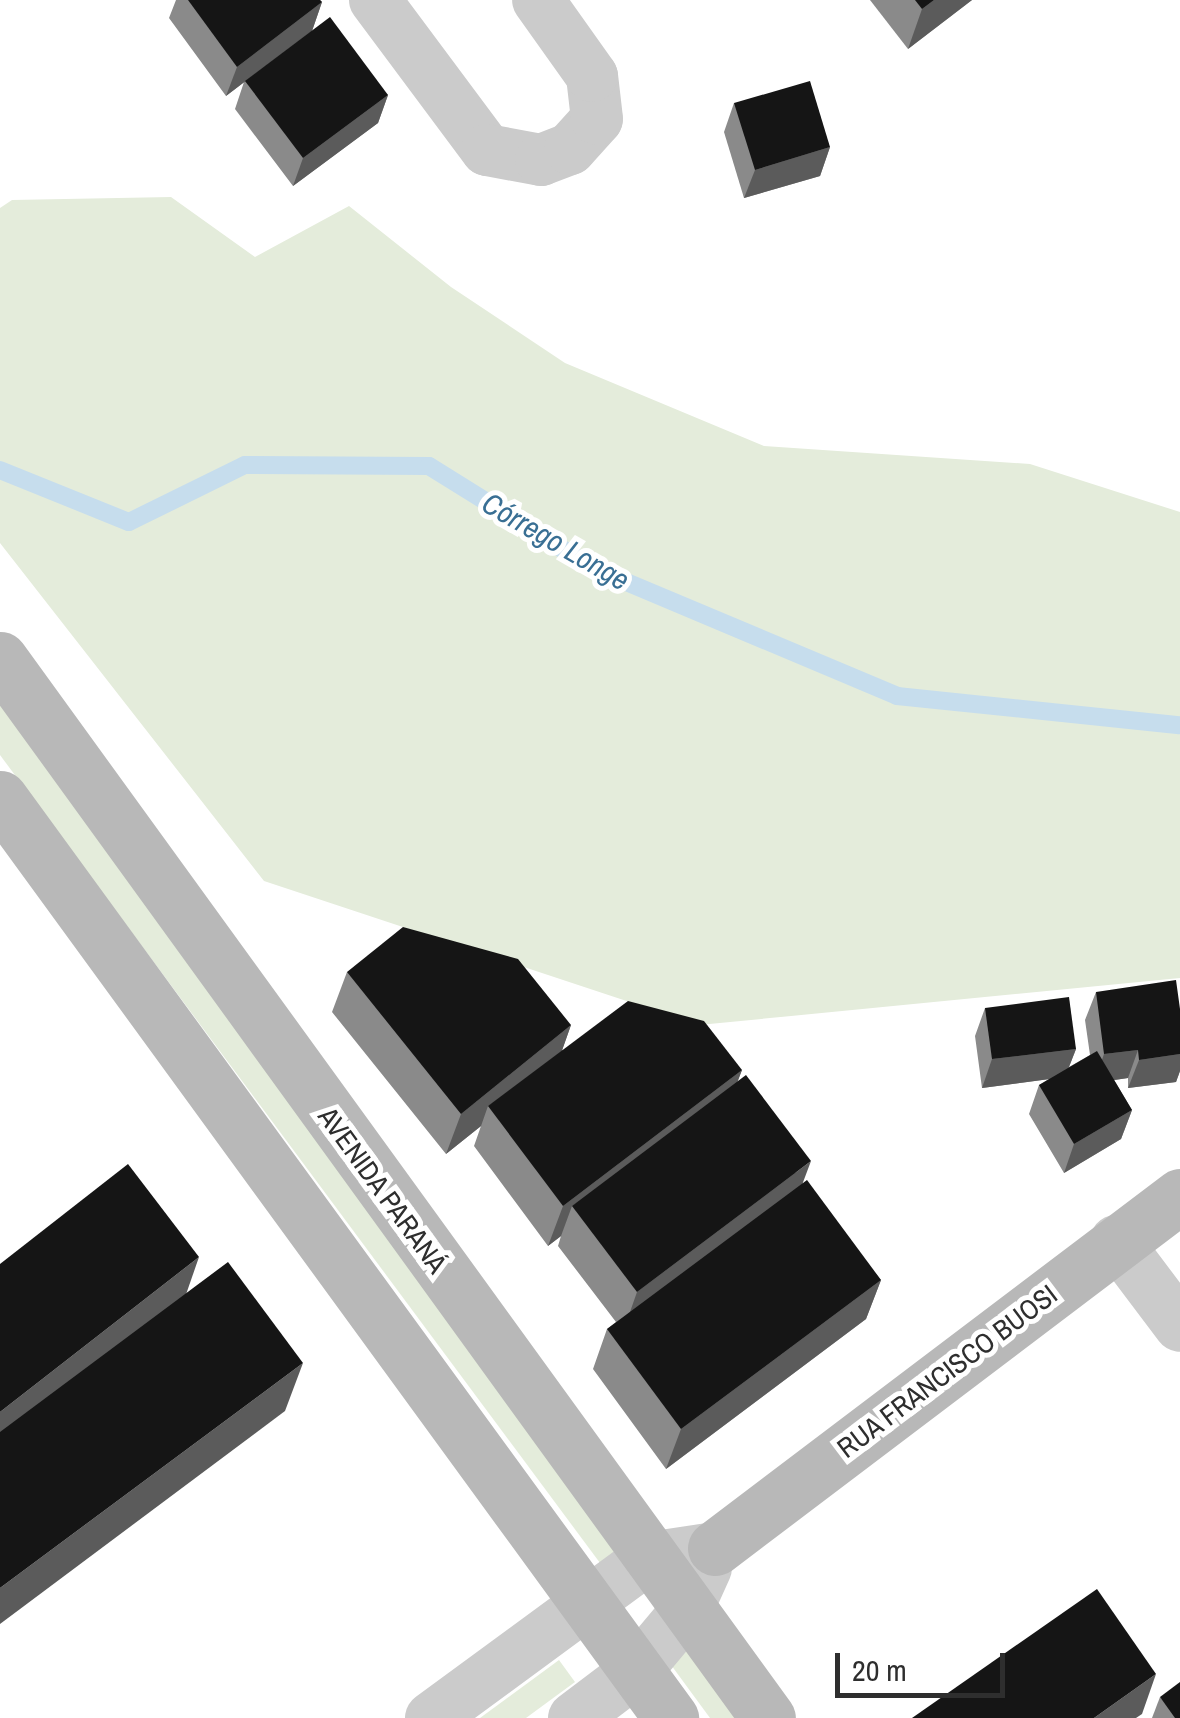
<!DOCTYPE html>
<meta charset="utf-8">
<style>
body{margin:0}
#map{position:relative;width:1180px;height:1718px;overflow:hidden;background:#fff;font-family:"Archivo Narrow",sans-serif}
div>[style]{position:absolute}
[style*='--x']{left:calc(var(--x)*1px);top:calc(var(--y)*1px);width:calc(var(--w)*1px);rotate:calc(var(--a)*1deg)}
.green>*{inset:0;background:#e4ecdb}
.stream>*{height:18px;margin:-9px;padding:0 9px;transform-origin:9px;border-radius:9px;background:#c6dded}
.street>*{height:52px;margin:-26px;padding:0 26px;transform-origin:26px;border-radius:26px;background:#cbcbcb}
.secondary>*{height:55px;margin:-27.5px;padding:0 27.5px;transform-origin:27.5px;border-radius:27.5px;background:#b8b8b8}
.wall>*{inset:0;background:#8a8a8a}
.shaded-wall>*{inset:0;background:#5b5b5b}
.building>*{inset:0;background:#151515}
span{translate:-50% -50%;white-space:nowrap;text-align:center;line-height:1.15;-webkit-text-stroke:10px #fff;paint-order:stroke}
.street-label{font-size:28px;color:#2e2e2e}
.water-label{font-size:30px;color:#396f94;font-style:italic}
.scale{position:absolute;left:835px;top:1653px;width:170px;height:45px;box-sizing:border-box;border:5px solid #2e2e2e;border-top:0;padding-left:12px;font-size:30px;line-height:35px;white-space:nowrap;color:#2e2e2e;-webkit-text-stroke:8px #fff;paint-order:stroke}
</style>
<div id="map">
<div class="green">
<i style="clip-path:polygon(171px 197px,255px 257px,349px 206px,451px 287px,565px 363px,764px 446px,1030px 464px,1180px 512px,1180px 978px,699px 1025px,264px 881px,0 543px,0 208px,12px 200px)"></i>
<i style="clip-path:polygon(0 704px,627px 1549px,603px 1567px,0 755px)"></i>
<i style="clip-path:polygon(673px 1632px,749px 1718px,710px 1718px,663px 1654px)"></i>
<i style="clip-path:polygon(559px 1660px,575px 1682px,526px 1718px,480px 1718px)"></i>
</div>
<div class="stream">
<i style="--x:0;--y:470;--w:139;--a:22"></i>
<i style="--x:129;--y:522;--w:129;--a:-26.2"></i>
<i style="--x:245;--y:465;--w:184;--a:0.3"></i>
<i style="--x:429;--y:466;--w:193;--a:31.9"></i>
<i style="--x:593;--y:568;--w:330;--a:22.8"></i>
<i style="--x:897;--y:696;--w:284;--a:5.9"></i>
</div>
<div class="street">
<i style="--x:375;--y:0;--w:187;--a:53.3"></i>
<i style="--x:487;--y:150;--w:55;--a:10.5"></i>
<i style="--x:541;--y:160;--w:31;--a:-21"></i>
<i style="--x:570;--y:149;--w:40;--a:-48"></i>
<i style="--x:597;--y:119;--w:43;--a:-96.6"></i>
<i style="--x:592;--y:76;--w:93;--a:-125.4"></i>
<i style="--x:1116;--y:1241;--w:106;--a:53"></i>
<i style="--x:431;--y:1718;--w:270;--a:-36.3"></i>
<i style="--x:649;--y:1558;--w:67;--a:-8.6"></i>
<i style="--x:574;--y:1718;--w:78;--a:-37.2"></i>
<i style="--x:636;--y:1671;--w:80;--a:-50.1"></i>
<i style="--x:687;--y:1610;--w:46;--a:-65.7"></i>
</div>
<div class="secondary">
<i style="--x:0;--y:659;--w:1308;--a:54.05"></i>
<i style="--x:0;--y:798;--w:1139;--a:53.89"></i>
<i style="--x:715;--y:1548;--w:583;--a:-37.13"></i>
</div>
<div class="wall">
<i style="clip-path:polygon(176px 0,320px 0,322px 2px,312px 31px,388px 95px,378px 123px,293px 186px,235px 109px,244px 82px,226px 96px,169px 18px)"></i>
<i style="clip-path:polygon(870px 0,972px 0,908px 49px)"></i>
<i style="clip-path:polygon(734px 103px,830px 147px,820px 176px,744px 198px,724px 132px)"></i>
<i style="clip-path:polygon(347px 972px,571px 1025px,562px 1050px,742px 1070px,737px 1082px,803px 1184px,881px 1280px,866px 1319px,666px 1469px,593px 1369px,607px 1329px,616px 1322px,558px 1246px,561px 1236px,548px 1246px,474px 1146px,481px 1126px,446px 1154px,332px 1012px)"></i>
<i style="clip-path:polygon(1096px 992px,1180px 1009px,1180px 1071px,1176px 1082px,1128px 1088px,1128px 1078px,1114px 1080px,1132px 1110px,1121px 1139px,1064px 1173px,1029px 1114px,1039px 1085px,1049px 1079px,982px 1088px,975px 1036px,985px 1008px,1076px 1049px,1069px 1067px,1090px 1055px,1085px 1020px)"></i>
<i style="clip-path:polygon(1160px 1697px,1180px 1718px,1152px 1718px)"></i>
</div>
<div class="shaded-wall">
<i style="clip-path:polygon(934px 0,972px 0,908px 49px,922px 9px)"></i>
<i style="clip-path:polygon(322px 2px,312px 31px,226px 96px,237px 67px)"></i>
<i style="clip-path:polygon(388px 95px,378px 123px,293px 186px,303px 158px)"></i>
<i style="clip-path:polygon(830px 147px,820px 176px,744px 198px,755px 170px)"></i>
<i style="clip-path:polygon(571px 1025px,557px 1065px,488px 1106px,481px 1126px,446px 1154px,461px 1114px)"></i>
<i style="clip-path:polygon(1076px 1049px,1065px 1077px,982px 1088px,992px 1059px)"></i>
<i style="clip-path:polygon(1138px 1050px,1128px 1078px,1094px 1083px,1104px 1054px)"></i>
<i style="clip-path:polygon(1180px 1054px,1180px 1071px,1176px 1082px,1128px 1088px,1139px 1060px)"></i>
<i style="clip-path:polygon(742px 1070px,727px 1110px,572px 1206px,561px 1236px,548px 1246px,563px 1206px)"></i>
<i style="clip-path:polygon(1132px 1110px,1121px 1139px,1064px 1173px,1074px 1144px)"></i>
<i style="clip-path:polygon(811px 1161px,796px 1201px,623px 1332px,637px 1292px)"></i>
<i style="clip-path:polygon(199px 1257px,182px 1306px,0 1447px,0 1412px)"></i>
<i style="clip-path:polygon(881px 1280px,866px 1319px,666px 1469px,681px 1429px)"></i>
<i style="clip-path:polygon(303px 1363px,285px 1411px,0 1624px,0 1588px)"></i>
<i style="clip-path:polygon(1156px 1674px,1142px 1714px,1136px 1718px,1094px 1718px)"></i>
</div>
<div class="building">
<i style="clip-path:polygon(188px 0,320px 0,322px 2px,237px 67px)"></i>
<i style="clip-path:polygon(915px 0,934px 0,922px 9px)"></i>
<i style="clip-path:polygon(330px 17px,388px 95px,303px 158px,245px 81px)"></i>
<i style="clip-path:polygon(810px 81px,830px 147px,755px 170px,734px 103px)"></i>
<i style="clip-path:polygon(403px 927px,518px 959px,571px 1025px,461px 1114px,347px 972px)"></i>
<i style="clip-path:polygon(1176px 980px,1180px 1009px,1180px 1054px,1139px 1060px,1138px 1050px,1104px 1054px,1096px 992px)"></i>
<i style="clip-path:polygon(1069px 997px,1076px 1049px,992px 1059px,985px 1008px)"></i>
<i style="clip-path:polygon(628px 1001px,704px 1021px,742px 1070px,563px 1206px,488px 1106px)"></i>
<i style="clip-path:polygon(1097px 1051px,1132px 1110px,1074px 1144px,1039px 1085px)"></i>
<i style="clip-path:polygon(746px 1075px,811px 1161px,637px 1292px,572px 1206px)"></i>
<i style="clip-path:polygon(128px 1164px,199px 1257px,0 1412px,0 1264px)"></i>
<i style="clip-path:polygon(807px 1180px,881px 1280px,681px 1429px,607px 1329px)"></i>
<i style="clip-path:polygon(228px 1262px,303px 1363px,0 1588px,0 1432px)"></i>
<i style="clip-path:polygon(1097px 1589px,1156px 1674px,1094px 1718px,912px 1718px)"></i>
<i style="clip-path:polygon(1180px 1682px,1180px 1718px,1175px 1718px,1160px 1697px)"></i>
</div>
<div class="street-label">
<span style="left:383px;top:1190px;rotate:54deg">AVENIDA PARANÁ</span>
<span style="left:947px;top:1371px;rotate:-37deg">RUA FRANCISCO BUOSI</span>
</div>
<div class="water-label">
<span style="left:556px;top:541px;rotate:30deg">Córrego Longe</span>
</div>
<div class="scale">20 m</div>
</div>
